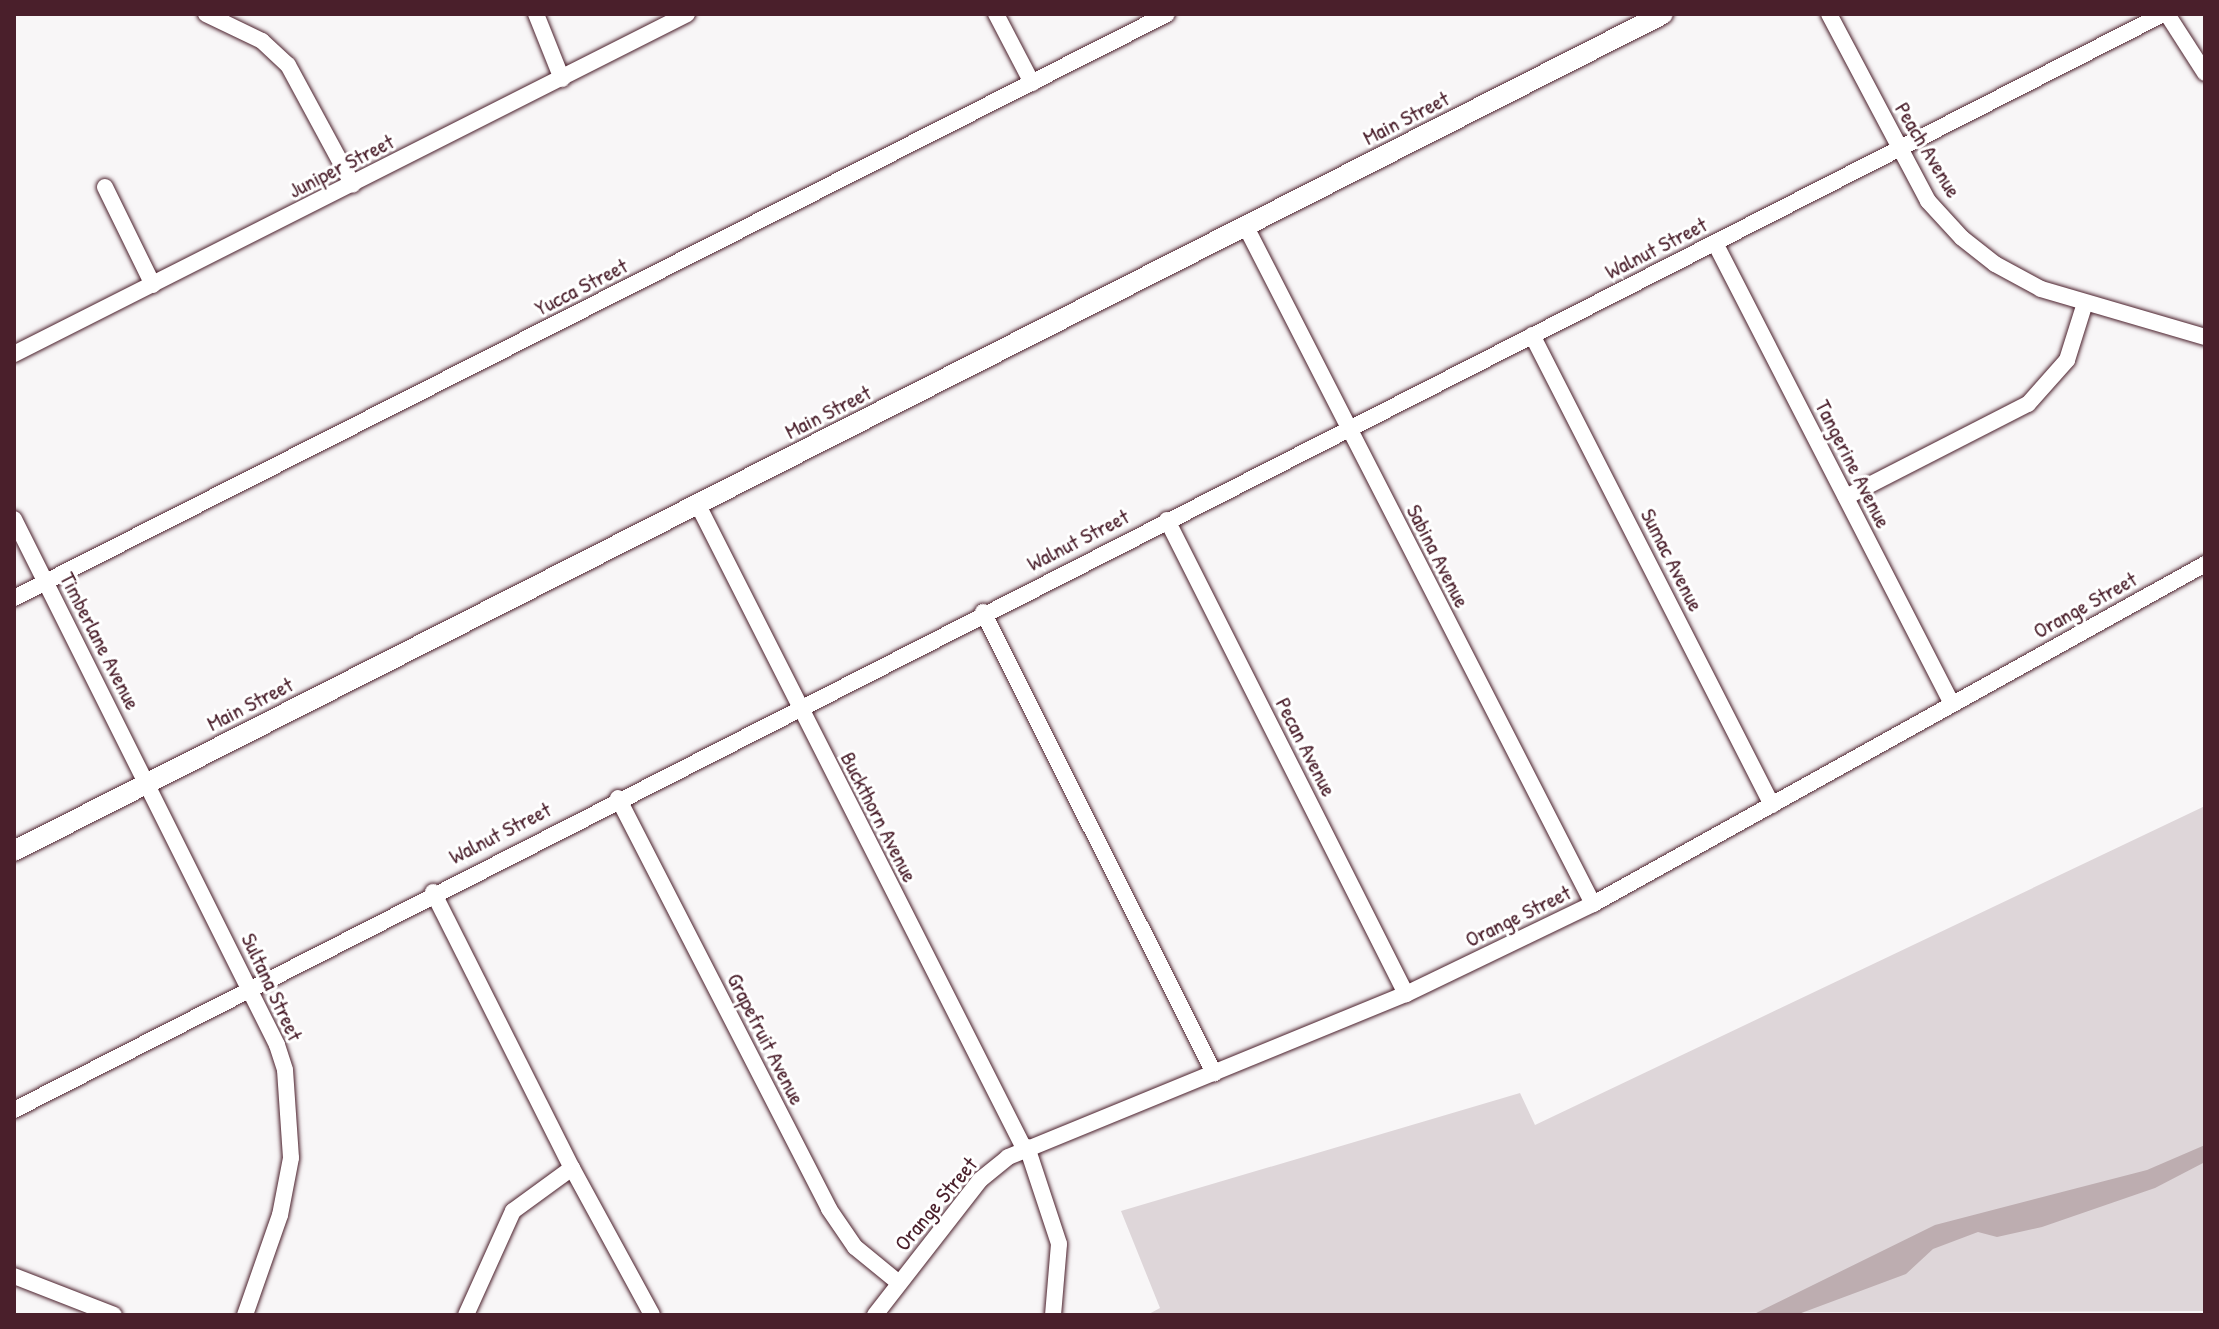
<!DOCTYPE html>
<style>
body{margin:0}
#map{position:relative;width:2219px;height:1329px;overflow:hidden;background:#f8f6f7;font-family:"Patrick Hand",sans-serif}
div>[style]{position:absolute}
[style*='--x']{left:calc(var(--x)*1px);top:calc(var(--y)*1px);width:calc(var(--w)*1px);rotate:calc(var(--a)*1deg)}
.green>*{inset:0;background:#ded6d9}
.water>*{inset:0;background:#bdadb0}
.roads{filter:drop-shadow(0 0 2px #4a1f2b) drop-shadow(0 0 2px #4a1f2b)}
.minor>*{height:16px;margin:-8px;padding:0 8px;transform-origin:8px;border-radius:8px;background:#fff}
.major>*{height:20px;margin:-10px;padding:0 10px;transform-origin:10px;border-radius:10px;background:#fff}
span{translate:-50% -50%;white-space:nowrap;text-align:center;line-height:1.15;-webkit-text-stroke:6px #fff;paint-order:stroke}
.street-label{font-size:22px;color:#4a1f2b}
.frame{position:absolute;inset:0;border:16px solid #4a1f2b;pointer-events:none}
</style>
<div id="map">
<div class="green">
<i style="clip-path:polygon(2205px 806px,2205px 1311px,1147px 1315px,1160px 1308px,1121px 1211px,1520px 1093px,1535px 1125px)"></i>
</div>
<div class="water">
<i style="clip-path:polygon(2205px 1145px,2205px 1162px,2155px 1188px,2042px 1227px,1997px 1237px,1978px 1232px,1933px 1249px,1906px 1274px,1796px 1315px,1752px 1315px,1935px 1225px,2147px 1170px)"></i>
</div>
<div class="roads">
<div class="minor">
<i style="--x:206;--y:14;--w:62;--a:25.7"></i>
<i style="--x:262;--y:41;--w:35;--a:43"></i>
<i style="--x:288;--y:65;--w:136;--a:61.6"></i>
<i style="--x:536;--y:14;--w:70;--a:68.2"></i>
<i style="--x:996;--y:14;--w:78;--a:62.4"></i>
<i style="--x:1829;--y:14;--w:212;--a:62.1"></i>
<i style="--x:1928;--y:201;--w:50;--a:47.4"></i>
<i style="--x:1962;--y:238;--w:42;--a:38.2"></i>
<i style="--x:1995;--y:264;--w:52;--a:28.5"></i>
<i style="--x:2041;--y:289;--w:171;--a:16.3"></i>
<i style="--x:2167;--y:14;--w:70;--a:57.2"></i>
<i style="--x:105;--y:187;--w:109;--a:63.9"></i>
<i style="--x:1246;--y:227;--w:761;--a:62.86"></i>
<i style="--x:1715;--y:243;--w:518;--a:62.79"></i>
<i style="--x:1532;--y:335;--w:528;--a:62.95"></i>
<i style="--x:14;--y:354;--w:754;--a:-26.8"></i>
<i style="--x:1846;--y:497;--w:204;--a:-27.1"></i>
<i style="--x:2028;--y:404;--w:59;--a:-48.4"></i>
<i style="--x:2067;--y:360;--w:57;--a:-72.5"></i>
<i style="--x:698;--y:505;--w:721;--a:63.12"></i>
<i style="--x:14;--y:519;--w:588;--a:63.43"></i>
<i style="--x:277;--y:1045;--w:26;--a:72"></i>
<i style="--x:285;--y:1070;--w:88;--a:86.1"></i>
<i style="--x:291;--y:1158;--w:58;--a:100.9"></i>
<i style="--x:280;--y:1215;--w:106;--a:109.3"></i>
<i style="--x:1167;--y:520;--w:531;--a:63.24"></i>
<i style="--x:14;--y:598;--w:1292;--a:-26.86"></i>
<i style="--x:983;--y:612;--w:516;--a:63.39"></i>
<i style="--x:618;--y:798;--w:462;--a:62.8"></i>
<i style="--x:829;--y:1209;--w:46;--a:55.6"></i>
<i style="--x:855;--y:1247;--w:57;--a:39.3"></i>
<i style="--x:433;--y:892;--w:309;--a:63.3"></i>
<i style="--x:572;--y:1168;--w:167;--a:61.4"></i>
<i style="--x:14;--y:1110;--w:2412;--a:-27.02"></i>
<i style="--x:1027;--y:1147;--w:102;--a:71.7"></i>
<i style="--x:1059;--y:1244;--w:71;--a:94.8"></i>
<i style="--x:14;--y:1276;--w:107;--a:21.3"></i>
<i style="--x:466;--y:1315;--w:114;--a:-65.7"></i>
<i style="--x:513;--y:1211;--w:73;--a:-36.1"></i>
<i style="--x:875;--y:1315;--w:171;--a:-52.1"></i>
<i style="--x:980;--y:1180;--w:36;--a:-39"></i>
<i style="--x:1008;--y:1157;--w:430;--a:-22.3"></i>
<i style="--x:1406;--y:994;--w:208;--a:-25.7"></i>
<i style="--x:1593;--y:904;--w:700;--a:-29.05"></i>
</div>
<div class="major">
<i style="--x:14;--y:851;--w:1849;--a:-26.91"></i>
</div>
</div>
<div class="street-label">
<span style="left:1406px;top:118px;rotate:-27deg">Main Street</span>
<span style="left:1928px;top:150px;rotate:59deg">Peach Avenue</span>
<span style="left:341px;top:166px;rotate:-27deg">Juniper Street</span>
<span style="left:1656px;top:248px;rotate:-27deg">Walnut Street</span>
<span style="left:581px;top:287px;rotate:-27deg">Yucca Street</span>
<span style="left:828px;top:412px;rotate:-27deg">Main Street</span>
<span style="left:1853px;top:464px;rotate:63deg">Tangerine Avenue</span>
<span style="left:1078px;top:540px;rotate:-27deg">Walnut Street</span>
<span style="left:1438px;top:556px;rotate:63deg">Sabina Avenue</span>
<span style="left:1672px;top:560px;rotate:63deg">Sumac Avenue</span>
<span style="left:2085px;top:605px;rotate:-29deg">Orange Street</span>
<span style="left:100px;top:641px;rotate:63deg">Timberlane Avenue</span>
<span style="left:250px;top:704px;rotate:-27deg">Main Street</span>
<span style="left:1306px;top:747px;rotate:63deg">Pecan Avenue</span>
<span style="left:879px;top:817px;rotate:63deg">Buckthorn Avenue</span>
<span style="left:500px;top:833px;rotate:-27deg">Walnut Street</span>
<span style="left:1518px;top:916px;rotate:-26deg">Orange Street</span>
<span style="left:272px;top:987px;rotate:65deg">Sultana Street</span>
<span style="left:766px;top:1039px;rotate:63deg">Grapefruit Avenue</span>
<span style="left:936px;top:1204px;rotate:-50deg">Orange Street</span>
</div>
<div class="frame"></div>
</div>
